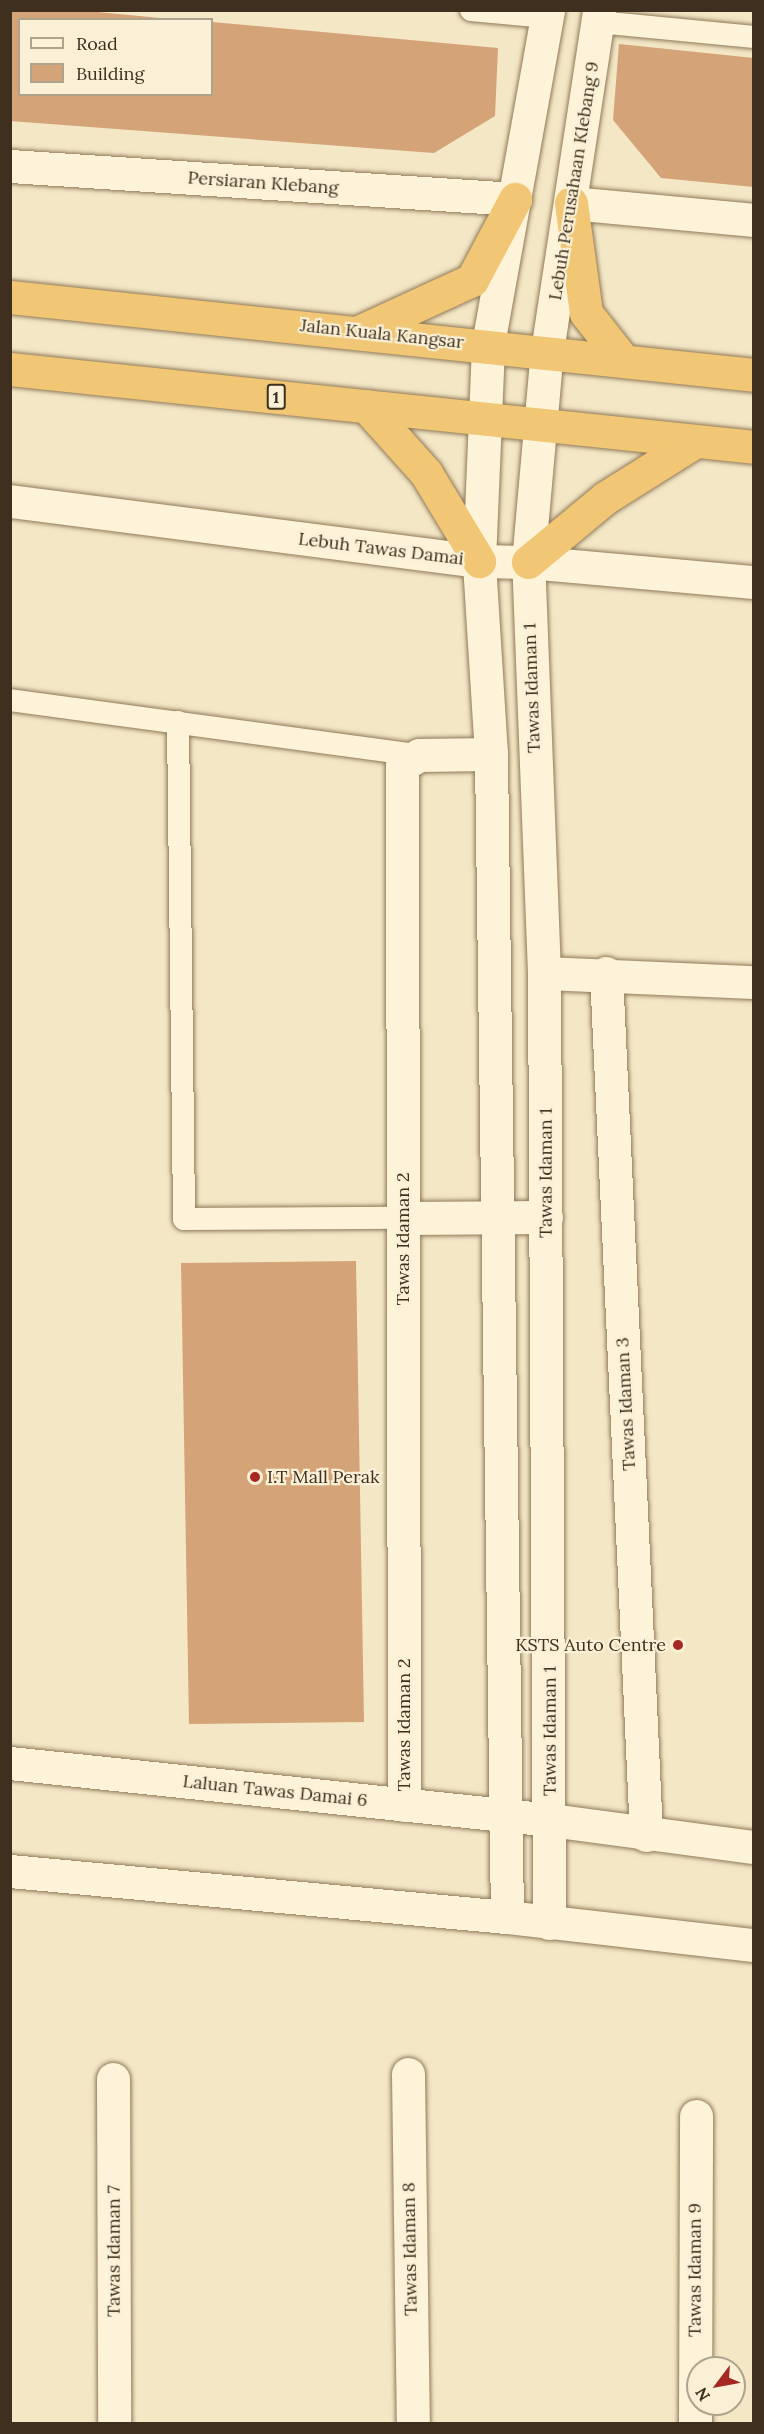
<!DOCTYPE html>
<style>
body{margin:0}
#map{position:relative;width:764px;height:2434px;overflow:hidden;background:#f3e7c5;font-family:Lora,serif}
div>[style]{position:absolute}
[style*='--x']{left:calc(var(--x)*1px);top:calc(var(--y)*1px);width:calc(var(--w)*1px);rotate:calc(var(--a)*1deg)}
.building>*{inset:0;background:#d4a377}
.roads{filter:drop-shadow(0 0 2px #907958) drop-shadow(0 0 2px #907958)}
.service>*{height:22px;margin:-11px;padding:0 11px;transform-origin:11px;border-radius:11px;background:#fcf3d9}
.minor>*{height:33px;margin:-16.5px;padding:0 16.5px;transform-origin:16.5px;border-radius:16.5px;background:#fcf3d9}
.trunk>*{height:33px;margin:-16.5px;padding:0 16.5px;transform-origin:16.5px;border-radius:16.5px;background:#f1c674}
.dots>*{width:16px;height:16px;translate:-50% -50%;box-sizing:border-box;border:3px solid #f9f0d5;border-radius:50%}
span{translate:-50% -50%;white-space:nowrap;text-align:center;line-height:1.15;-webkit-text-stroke:4.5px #f9f0d5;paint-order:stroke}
.shield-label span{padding:2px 4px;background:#f9f0d5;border:2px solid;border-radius:4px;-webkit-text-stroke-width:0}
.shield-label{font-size:16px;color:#3e2f1e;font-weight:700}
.street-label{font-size:18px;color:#3e2f1e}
.poi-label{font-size:18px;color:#3e2f1e}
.left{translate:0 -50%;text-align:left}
.right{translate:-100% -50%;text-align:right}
.frame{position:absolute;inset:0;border:12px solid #3e2f1e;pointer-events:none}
.legend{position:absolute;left:18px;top:18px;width:195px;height:78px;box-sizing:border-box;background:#f9f0d5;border:2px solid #aea38c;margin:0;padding:8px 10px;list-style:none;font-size:18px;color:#3e2f1e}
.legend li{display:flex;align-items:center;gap:12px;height:30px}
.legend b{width:30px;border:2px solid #aea38c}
.north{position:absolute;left:686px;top:2356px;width:60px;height:60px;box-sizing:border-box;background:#f9f0d5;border:2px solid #aea38c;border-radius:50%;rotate:238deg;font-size:16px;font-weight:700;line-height:24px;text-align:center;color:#3e2f1e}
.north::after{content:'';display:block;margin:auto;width:21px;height:27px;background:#a52822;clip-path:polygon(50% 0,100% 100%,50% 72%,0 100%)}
</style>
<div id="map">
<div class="building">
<i style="clip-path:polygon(10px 10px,77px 10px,160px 18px,20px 20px,20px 94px,212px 94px,212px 22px,498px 48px,495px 116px,434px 153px,10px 121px)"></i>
<i style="clip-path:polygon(619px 44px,754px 58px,754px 187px,661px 178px,613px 120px)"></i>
<i style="clip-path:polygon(356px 1261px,364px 1722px,189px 1724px,181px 1263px)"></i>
</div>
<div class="roads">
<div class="service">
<i style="--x:471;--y:10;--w:76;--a:5.3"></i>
<i style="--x:598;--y:22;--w:157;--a:5.5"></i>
<i style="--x:10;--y:700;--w:413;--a:7.7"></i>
<i style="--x:178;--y:722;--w:497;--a:89.3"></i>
<i style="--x:184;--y:1219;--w:219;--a:-0.3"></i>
</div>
<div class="minor">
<i style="--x:10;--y:166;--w:506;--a:3.74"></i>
<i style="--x:571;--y:203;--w:184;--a:5.3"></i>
<i style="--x:10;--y:501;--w:473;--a:7.3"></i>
<i style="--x:479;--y:561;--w:49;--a:1.2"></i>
<i style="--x:528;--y:562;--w:227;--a:5.1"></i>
<i style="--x:544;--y:973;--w:210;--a:2.5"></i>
<i style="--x:606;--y:973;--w:863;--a:87.34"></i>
<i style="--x:403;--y:1218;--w:143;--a:-0.4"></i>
<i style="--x:10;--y:1763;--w:544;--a:6.01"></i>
<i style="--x:551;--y:1820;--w:205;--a:7.6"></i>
<i style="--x:404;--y:1805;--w:1040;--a:-90.11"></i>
<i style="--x:402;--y:765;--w:20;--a:-30"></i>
<i style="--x:419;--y:755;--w:72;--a:-0.8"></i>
<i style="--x:10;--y:1871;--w:499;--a:5.3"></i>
<i style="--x:507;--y:1917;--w:249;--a:6.5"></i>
<i style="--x:507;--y:1917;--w:1163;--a:-90.79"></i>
<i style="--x:491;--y:754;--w:193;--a:-93.6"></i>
<i style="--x:479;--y:561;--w:217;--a:-87.6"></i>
<i style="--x:488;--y:344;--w:339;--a:-79.8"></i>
<i style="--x:549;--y:1923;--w:950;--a:-90.3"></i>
<i style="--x:544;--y:973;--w:411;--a:-92.2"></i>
<i style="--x:528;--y:562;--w:212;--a:-84.9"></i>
<i style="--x:547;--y:351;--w:345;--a:-81.3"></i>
<i style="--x:408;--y:2074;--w:350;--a:89.2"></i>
<i style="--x:113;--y:2079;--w:345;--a:89.8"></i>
<i style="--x:695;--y:2424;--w:308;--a:-89.8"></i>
</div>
<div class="trunk">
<i style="--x:571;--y:203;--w:111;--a:82.2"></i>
<i style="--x:586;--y:313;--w:60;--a:51.8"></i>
<i style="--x:10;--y:297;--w:748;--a:5.98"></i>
<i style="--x:361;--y:331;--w:122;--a:-24.7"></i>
<i style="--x:472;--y:280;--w:92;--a:-62"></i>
<i style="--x:10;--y:369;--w:748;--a:5.98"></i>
<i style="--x:366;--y:406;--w:90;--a:48.2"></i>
<i style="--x:426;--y:473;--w:103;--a:58.9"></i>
<i style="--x:528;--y:562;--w:100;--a:-39.7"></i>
<i style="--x:605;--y:498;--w:107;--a:-32.1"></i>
</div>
</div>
<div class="dots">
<i style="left:255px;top:1477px;background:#a52822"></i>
<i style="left:678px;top:1645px;background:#a52822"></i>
</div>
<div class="shield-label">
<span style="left:276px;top:397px">1</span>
</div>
<div class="street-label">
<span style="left:574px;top:181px;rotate:-81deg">Lebuh Perusahaan Klebang 9</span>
<span style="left:263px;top:183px;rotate:4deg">Persiaran Klebang</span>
<span style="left:382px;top:334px;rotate:6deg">Jalan Kuala Kangsar</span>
<span style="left:381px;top:549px;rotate:7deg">Lebuh Tawas Damai</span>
<span style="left:532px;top:688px;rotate:-92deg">Tawas Idaman 1</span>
<span style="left:546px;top:1173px;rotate:-90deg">Tawas Idaman 1</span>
<span style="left:403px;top:1239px;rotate:-90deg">Tawas Idaman 2</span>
<span style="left:626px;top:1404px;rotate:-93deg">Tawas Idaman 3</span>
<span style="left:404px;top:1725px;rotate:-90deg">Tawas Idaman 2</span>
<span style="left:550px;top:1731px;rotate:-90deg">Tawas Idaman 1</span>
<span style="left:275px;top:1791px;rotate:6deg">Laluan Tawas Damai 6</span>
<span style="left:410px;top:2249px;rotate:-91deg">Tawas Idaman 8</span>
<span style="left:114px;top:2251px;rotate:-90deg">Tawas Idaman 7</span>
<span style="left:695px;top:2270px;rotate:-90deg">Tawas Idaman 9</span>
</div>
<div class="poi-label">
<span class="left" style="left:267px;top:1477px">I.T Mall Perak</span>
<span class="right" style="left:666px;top:1645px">KSTS Auto Centre</span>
</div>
<div class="frame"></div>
<ul class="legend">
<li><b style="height:8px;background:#fcf3d9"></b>Road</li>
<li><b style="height:16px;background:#d4a377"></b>Building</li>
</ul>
<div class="north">N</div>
</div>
